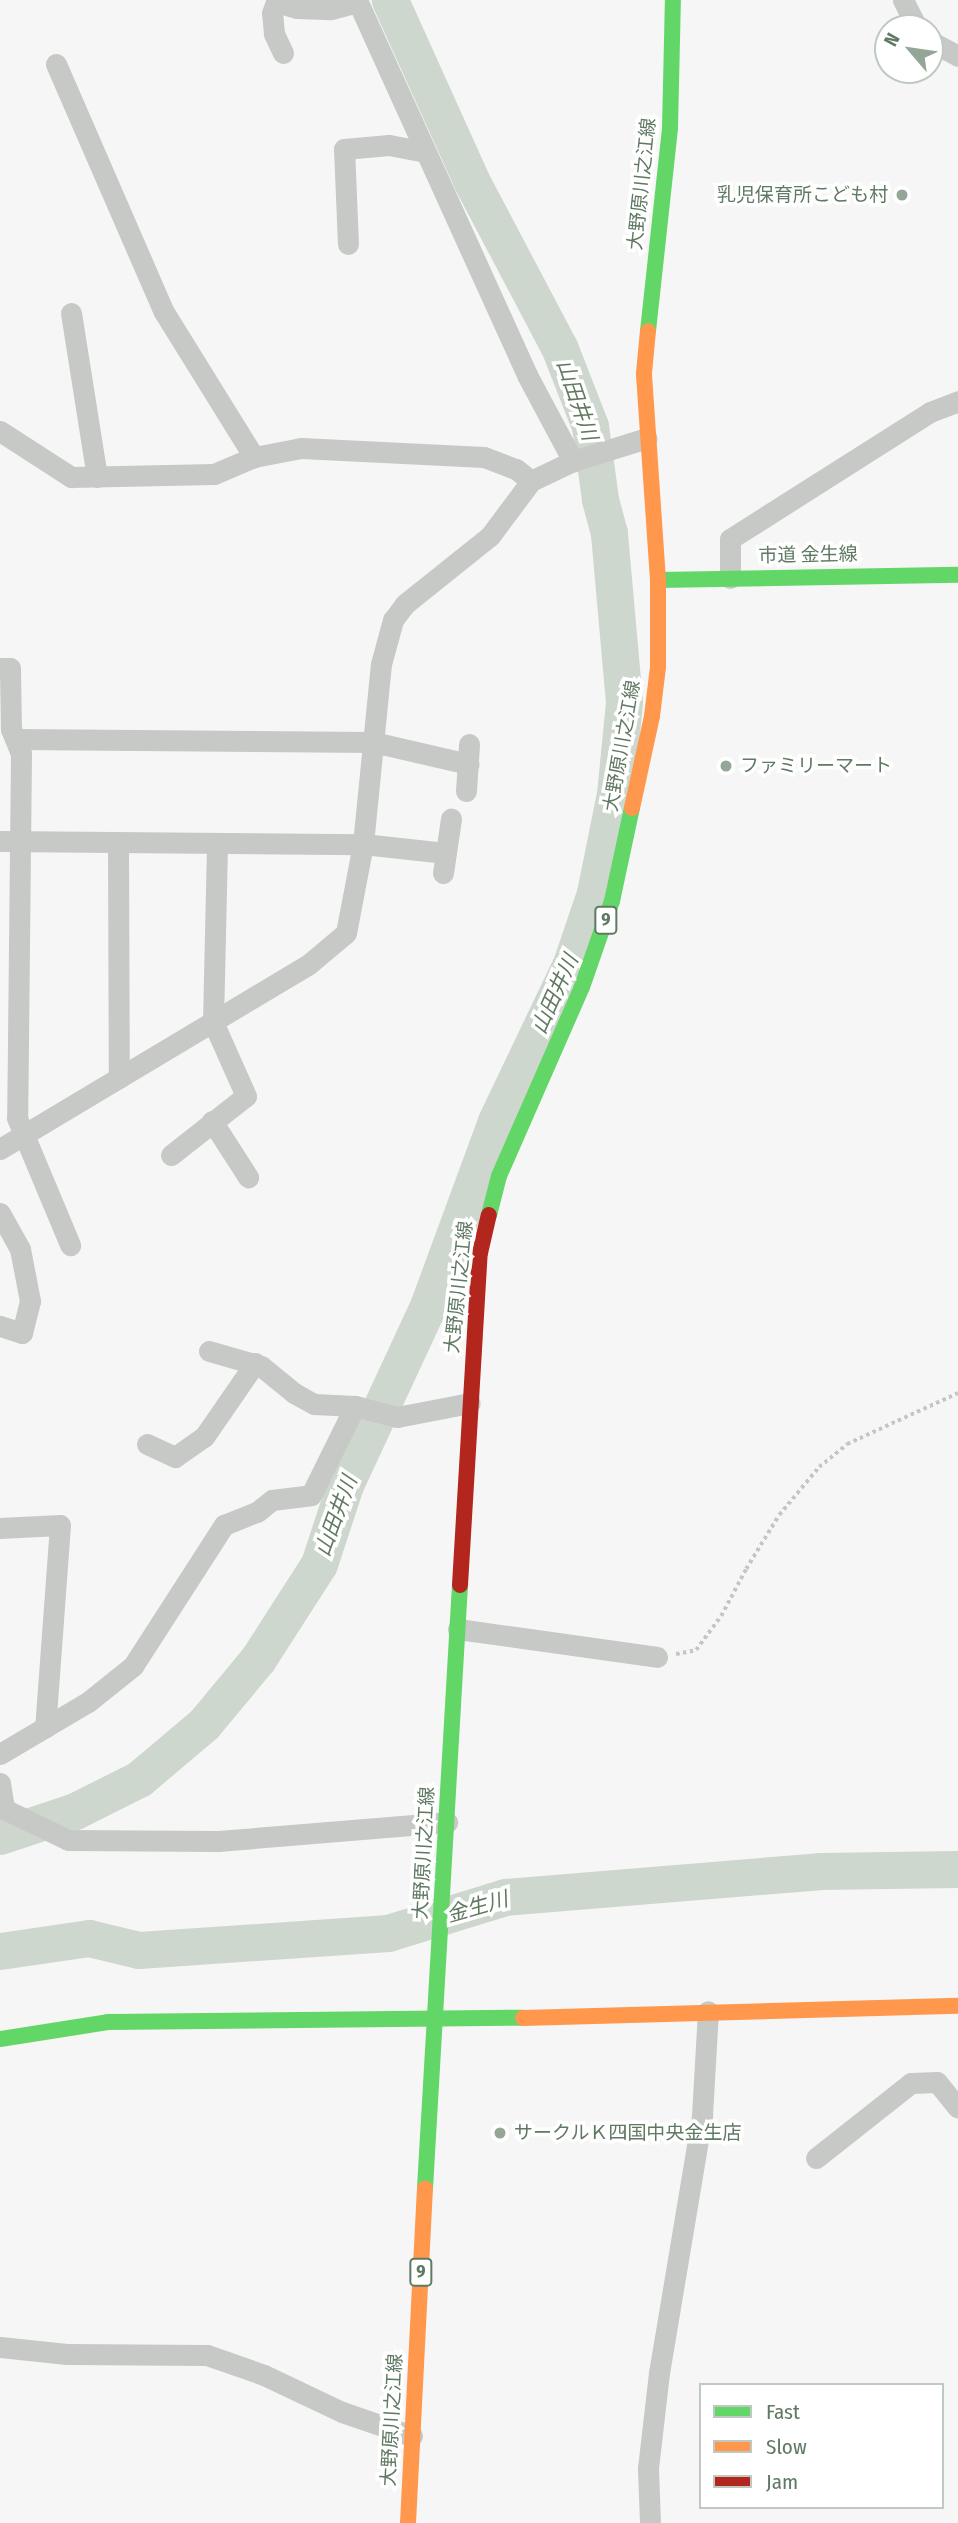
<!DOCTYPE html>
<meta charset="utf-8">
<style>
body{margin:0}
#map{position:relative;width:958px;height:2523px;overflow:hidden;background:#f7f6f6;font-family:"Fira Sans Condensed","Noto Sans JP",sans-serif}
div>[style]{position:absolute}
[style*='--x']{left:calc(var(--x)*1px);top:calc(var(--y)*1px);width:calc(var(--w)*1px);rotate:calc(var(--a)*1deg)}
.river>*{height:37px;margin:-18.5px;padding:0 18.5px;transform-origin:18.5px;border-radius:18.5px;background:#ced7cd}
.path>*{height:3.5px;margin-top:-1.75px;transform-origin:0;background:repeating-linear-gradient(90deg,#c4c6c4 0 3.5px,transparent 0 7px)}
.street>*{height:21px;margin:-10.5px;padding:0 10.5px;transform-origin:10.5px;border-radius:10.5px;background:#c7c9c6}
.fast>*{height:16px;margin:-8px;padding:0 8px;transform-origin:8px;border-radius:8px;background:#63d668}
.slow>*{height:16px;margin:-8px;padding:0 8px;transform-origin:8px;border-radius:8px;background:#ff974d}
.jam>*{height:16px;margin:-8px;padding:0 8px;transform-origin:8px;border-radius:8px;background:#b3261e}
.dots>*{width:19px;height:19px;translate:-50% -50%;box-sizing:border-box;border:4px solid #fff;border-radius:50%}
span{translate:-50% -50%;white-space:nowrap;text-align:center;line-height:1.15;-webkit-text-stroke:7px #fff;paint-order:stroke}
.shield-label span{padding:2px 5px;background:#fff;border:2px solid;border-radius:5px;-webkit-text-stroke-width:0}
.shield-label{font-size:18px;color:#607963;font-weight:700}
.street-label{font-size:19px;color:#607963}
.poi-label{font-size:19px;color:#607963}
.right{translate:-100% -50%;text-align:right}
.left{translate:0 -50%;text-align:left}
.water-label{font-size:21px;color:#60795f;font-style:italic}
.legend{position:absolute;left:699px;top:2383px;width:245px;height:126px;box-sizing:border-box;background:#fff;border:2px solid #bfc9c1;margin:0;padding:9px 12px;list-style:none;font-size:21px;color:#607963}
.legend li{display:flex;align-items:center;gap:14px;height:35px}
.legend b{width:35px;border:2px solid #bfc9c1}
.north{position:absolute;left:874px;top:14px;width:70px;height:70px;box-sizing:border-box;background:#fff;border:2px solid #bfc9c1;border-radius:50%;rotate:299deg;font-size:19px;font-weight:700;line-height:28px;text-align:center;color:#607963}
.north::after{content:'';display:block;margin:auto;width:24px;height:32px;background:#95a596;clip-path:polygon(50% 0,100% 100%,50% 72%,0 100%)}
</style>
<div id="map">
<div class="river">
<i style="--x:0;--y:1836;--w:79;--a:-18.4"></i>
<i style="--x:75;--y:1811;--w:72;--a:-26.6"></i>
<i style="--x:139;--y:1779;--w:85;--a:-40.2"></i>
<i style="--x:204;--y:1724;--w:85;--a:-50.3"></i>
<i style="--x:258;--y:1659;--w:113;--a:-57.3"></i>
<i style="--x:319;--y:1564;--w:83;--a:-71.8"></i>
<i style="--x:345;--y:1485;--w:197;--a:-65.1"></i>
<i style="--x:428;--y:1306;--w:197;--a:-69.8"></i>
<i style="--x:496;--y:1121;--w:174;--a:-64.5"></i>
<i style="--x:571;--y:964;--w:75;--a:-71.3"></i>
<i style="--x:595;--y:893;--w:101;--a:-78.6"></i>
<i style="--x:615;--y:794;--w:92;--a:-84.4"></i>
<i style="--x:624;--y:702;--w:170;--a:-95.1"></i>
<i style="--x:609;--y:533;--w:35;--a:-105"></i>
<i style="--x:600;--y:499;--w:74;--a:-97.8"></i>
<i style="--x:590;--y:426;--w:83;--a:-111.3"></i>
<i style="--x:560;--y:349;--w:189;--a:-117.8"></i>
<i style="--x:472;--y:182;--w:200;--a:-114.3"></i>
<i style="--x:0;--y:1951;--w:90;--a:-8.3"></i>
<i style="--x:89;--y:1938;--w:51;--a:13.5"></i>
<i style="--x:139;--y:1950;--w:250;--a:-3.9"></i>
<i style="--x:388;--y:1933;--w:122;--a:-17.1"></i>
<i style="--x:505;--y:1897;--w:315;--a:-4.7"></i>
<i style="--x:819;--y:1871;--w:139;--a:-0.8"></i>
</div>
<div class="path">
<i style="--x:676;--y:1654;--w:20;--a:-11"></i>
<i style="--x:696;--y:1650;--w:42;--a:-53.7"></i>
<i style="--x:721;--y:1616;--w:53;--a:-62"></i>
<i style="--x:746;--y:1569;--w:63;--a:-58.6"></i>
<i style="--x:779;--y:1515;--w:62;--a:-50.2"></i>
<i style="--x:819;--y:1467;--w:36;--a:-39"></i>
<i style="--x:847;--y:1444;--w:122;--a:-24.7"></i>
</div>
<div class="street">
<i style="--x:357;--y:0;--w:412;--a:65.6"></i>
<i style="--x:527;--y:375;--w:98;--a:61.9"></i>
<i style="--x:903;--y:0;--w:31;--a:63"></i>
<i style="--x:930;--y:41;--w:32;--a:28"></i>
<i style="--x:283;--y:53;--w:21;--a:-115"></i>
<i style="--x:274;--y:34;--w:21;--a:-95"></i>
<i style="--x:272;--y:13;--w:12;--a:-70"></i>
<i style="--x:276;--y:2;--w:22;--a:16"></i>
<i style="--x:297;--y:8;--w:34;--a:2"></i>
<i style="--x:331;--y:9;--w:28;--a:-15"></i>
<i style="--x:56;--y:64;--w:270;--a:66.5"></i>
<i style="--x:164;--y:312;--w:171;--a:58.2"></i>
<i style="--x:348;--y:244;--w:95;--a:-92.4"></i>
<i style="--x:344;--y:149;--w:45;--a:-5.1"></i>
<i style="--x:389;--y:145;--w:37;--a:11"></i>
<i style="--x:71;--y:313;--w:166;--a:81"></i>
<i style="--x:0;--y:431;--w:85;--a:32.9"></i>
<i style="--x:71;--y:477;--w:143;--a:-1.2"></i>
<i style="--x:214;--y:474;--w:43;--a:-23"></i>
<i style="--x:254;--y:457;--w:48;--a:-10.8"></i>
<i style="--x:301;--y:448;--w:183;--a:2.8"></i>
<i style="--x:484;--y:457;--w:34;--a:21"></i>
<i style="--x:516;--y:469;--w:19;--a:39"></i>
<i style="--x:730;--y:578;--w:39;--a:-90"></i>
<i style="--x:730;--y:539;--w:237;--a:-32.4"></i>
<i style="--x:930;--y:412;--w:30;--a:-21"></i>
<i style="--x:0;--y:668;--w:10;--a:0"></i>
<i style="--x:10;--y:668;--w:61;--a:89.1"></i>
<i style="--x:11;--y:729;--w:27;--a:68"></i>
<i style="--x:21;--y:754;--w:364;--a:90.6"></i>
<i style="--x:17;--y:1118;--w:138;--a:67.3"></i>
<i style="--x:15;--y:739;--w:358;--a:0.5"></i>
<i style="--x:373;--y:742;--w:98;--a:13"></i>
<i style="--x:466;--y:791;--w:47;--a:-86.3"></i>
<i style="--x:0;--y:841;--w:363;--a:0.5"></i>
<i style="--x:363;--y:844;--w:181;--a:-84.3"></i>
<i style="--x:381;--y:664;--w:46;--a:-74.7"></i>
<i style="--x:393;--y:620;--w:20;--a:-53"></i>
<i style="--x:405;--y:604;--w:109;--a:-38.7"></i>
<i style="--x:490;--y:536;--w:69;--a:-53.3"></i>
<i style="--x:531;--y:481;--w:47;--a:-25.5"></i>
<i style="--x:573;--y:461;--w:77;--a:-17.3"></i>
<i style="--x:118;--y:842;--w:236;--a:89.8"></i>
<i style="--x:443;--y:873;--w:55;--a:-81.6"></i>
<i style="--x:212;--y:1121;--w:67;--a:57.3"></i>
<i style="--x:0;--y:1149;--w:360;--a:-30.9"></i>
<i style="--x:309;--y:964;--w:48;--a:-40"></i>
<i style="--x:346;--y:933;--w:91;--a:-79.2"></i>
<i style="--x:363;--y:844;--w:83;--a:6.2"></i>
<i style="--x:171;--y:1155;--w:95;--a:-38.2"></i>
<i style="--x:246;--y:1096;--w:81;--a:-114"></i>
<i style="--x:213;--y:1022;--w:179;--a:-88.7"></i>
<i style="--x:0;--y:1213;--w:41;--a:60.9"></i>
<i style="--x:20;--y:1249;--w:53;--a:79.1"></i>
<i style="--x:30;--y:1301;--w:33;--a:104"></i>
<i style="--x:22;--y:1333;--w:23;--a:-162"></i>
<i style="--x:209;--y:1351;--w:54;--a:16.1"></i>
<i style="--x:261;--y:1366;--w:43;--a:39.3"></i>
<i style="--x:294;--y:1393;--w:23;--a:29"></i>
<i style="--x:314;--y:1404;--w:41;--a:2.8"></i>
<i style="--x:355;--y:1406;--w:43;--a:14.7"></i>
<i style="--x:397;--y:1417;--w:74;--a:-10.9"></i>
<i style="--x:147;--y:1444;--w:31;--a:25"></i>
<i style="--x:175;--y:1457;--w:35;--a:-35"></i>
<i style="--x:204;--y:1437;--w:90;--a:-55.4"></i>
<i style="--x:0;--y:1528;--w:60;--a:-2.9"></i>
<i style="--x:60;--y:1525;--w:203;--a:94.2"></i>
<i style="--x:458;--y:1629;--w:201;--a:8"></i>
<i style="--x:0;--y:1754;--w:102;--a:-30.6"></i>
<i style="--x:88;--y:1702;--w:58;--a:-38.7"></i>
<i style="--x:133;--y:1666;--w:168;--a:-57.2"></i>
<i style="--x:224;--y:1525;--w:35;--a:-22"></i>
<i style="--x:257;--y:1512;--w:19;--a:-39"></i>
<i style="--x:272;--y:1500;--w:39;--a:-7"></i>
<i style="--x:311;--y:1495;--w:99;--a:-63.7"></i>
<i style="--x:0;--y:1783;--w:26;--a:81"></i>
<i style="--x:4;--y:1809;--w:71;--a:25.8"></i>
<i style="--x:68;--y:1840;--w:150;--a:0.4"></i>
<i style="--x:218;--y:1841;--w:230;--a:-4.7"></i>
<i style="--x:816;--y:2158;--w:121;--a:-38.3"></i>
<i style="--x:911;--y:2083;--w:26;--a:-2"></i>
<i style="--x:937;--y:2082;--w:33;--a:51"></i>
<i style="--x:0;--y:2347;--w:67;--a:6"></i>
<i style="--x:67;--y:2354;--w:140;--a:0.4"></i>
<i style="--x:207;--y:2355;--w:60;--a:19.3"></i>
<i style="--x:264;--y:2375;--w:86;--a:25.4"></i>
<i style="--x:342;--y:2412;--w:74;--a:18.9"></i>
<i style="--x:650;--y:2523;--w:55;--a:-92.1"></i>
<i style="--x:648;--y:2468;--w:96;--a:-83.4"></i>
<i style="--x:659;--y:2373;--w:262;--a:-80.5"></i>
<i style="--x:702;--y:2115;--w:104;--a:-86.7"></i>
</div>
<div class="fast">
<i style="--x:648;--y:331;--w:204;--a:-83.8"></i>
<i style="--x:670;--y:128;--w:128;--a:-88.7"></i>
<i style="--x:658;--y:580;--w:300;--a:-1"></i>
<i style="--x:489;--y:1215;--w:40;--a:-75.6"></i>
<i style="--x:499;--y:1176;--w:206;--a:-66.3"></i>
<i style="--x:582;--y:987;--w:91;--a:-70.8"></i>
<i style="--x:612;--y:901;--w:95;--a:-77.9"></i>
<i style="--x:0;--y:2039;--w:109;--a:-8.9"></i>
<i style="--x:108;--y:2022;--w:415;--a:-0.6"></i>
<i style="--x:425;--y:2188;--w:604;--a:-86.68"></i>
</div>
<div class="slow">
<i style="--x:632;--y:808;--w:94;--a:-77.7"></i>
<i style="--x:652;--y:716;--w:49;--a:-83"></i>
<i style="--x:658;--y:667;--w:87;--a:-90"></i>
<i style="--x:658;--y:580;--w:207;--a:-93.9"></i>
<i style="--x:644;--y:373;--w:42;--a:-84.6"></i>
<i style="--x:523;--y:2018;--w:435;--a:-1.6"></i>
<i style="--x:408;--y:2523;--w:335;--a:-87.1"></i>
</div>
<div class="jam">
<i style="--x:460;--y:1585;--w:333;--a:-86.6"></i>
<i style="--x:480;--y:1253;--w:39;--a:-77"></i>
</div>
<div class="dots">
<i style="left:902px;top:195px;background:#95a596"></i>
<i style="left:726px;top:766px;background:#95a596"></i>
<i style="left:500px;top:2133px;background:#95a596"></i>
</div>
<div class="shield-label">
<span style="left:606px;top:920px">9</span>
<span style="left:421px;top:2272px">9</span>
</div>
<div class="street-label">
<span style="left:642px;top:184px;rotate:-84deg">大野原川之江線</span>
<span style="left:808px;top:555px;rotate:-1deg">市道 金生線</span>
<span style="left:622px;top:746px;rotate:-80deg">大野原川之江線</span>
<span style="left:459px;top:1287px;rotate:-84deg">大野原川之江線</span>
<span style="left:424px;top:1853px;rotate:-87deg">大野原川之江線</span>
<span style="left:392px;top:2420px;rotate:-87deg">大野原川之江線</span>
</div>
<div class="poi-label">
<span class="right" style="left:888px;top:195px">乳児保育所こども村</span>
<span class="left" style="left:740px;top:766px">ファミリーマート</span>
<span class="left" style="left:514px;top:2133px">サークルＫ四国中央金生店</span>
</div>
<div class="water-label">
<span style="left:577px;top:400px;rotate:71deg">山田井川</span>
<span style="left:555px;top:994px;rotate:-66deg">山田井川</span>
<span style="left:336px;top:1516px;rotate:-70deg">山田井川</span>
<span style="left:477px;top:1907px;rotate:-16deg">金生川</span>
</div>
<ul class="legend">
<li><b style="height:9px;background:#63d668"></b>Fast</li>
<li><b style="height:9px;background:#ff974d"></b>Slow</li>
<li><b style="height:9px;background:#b3261e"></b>Jam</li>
</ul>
<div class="north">N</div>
</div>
